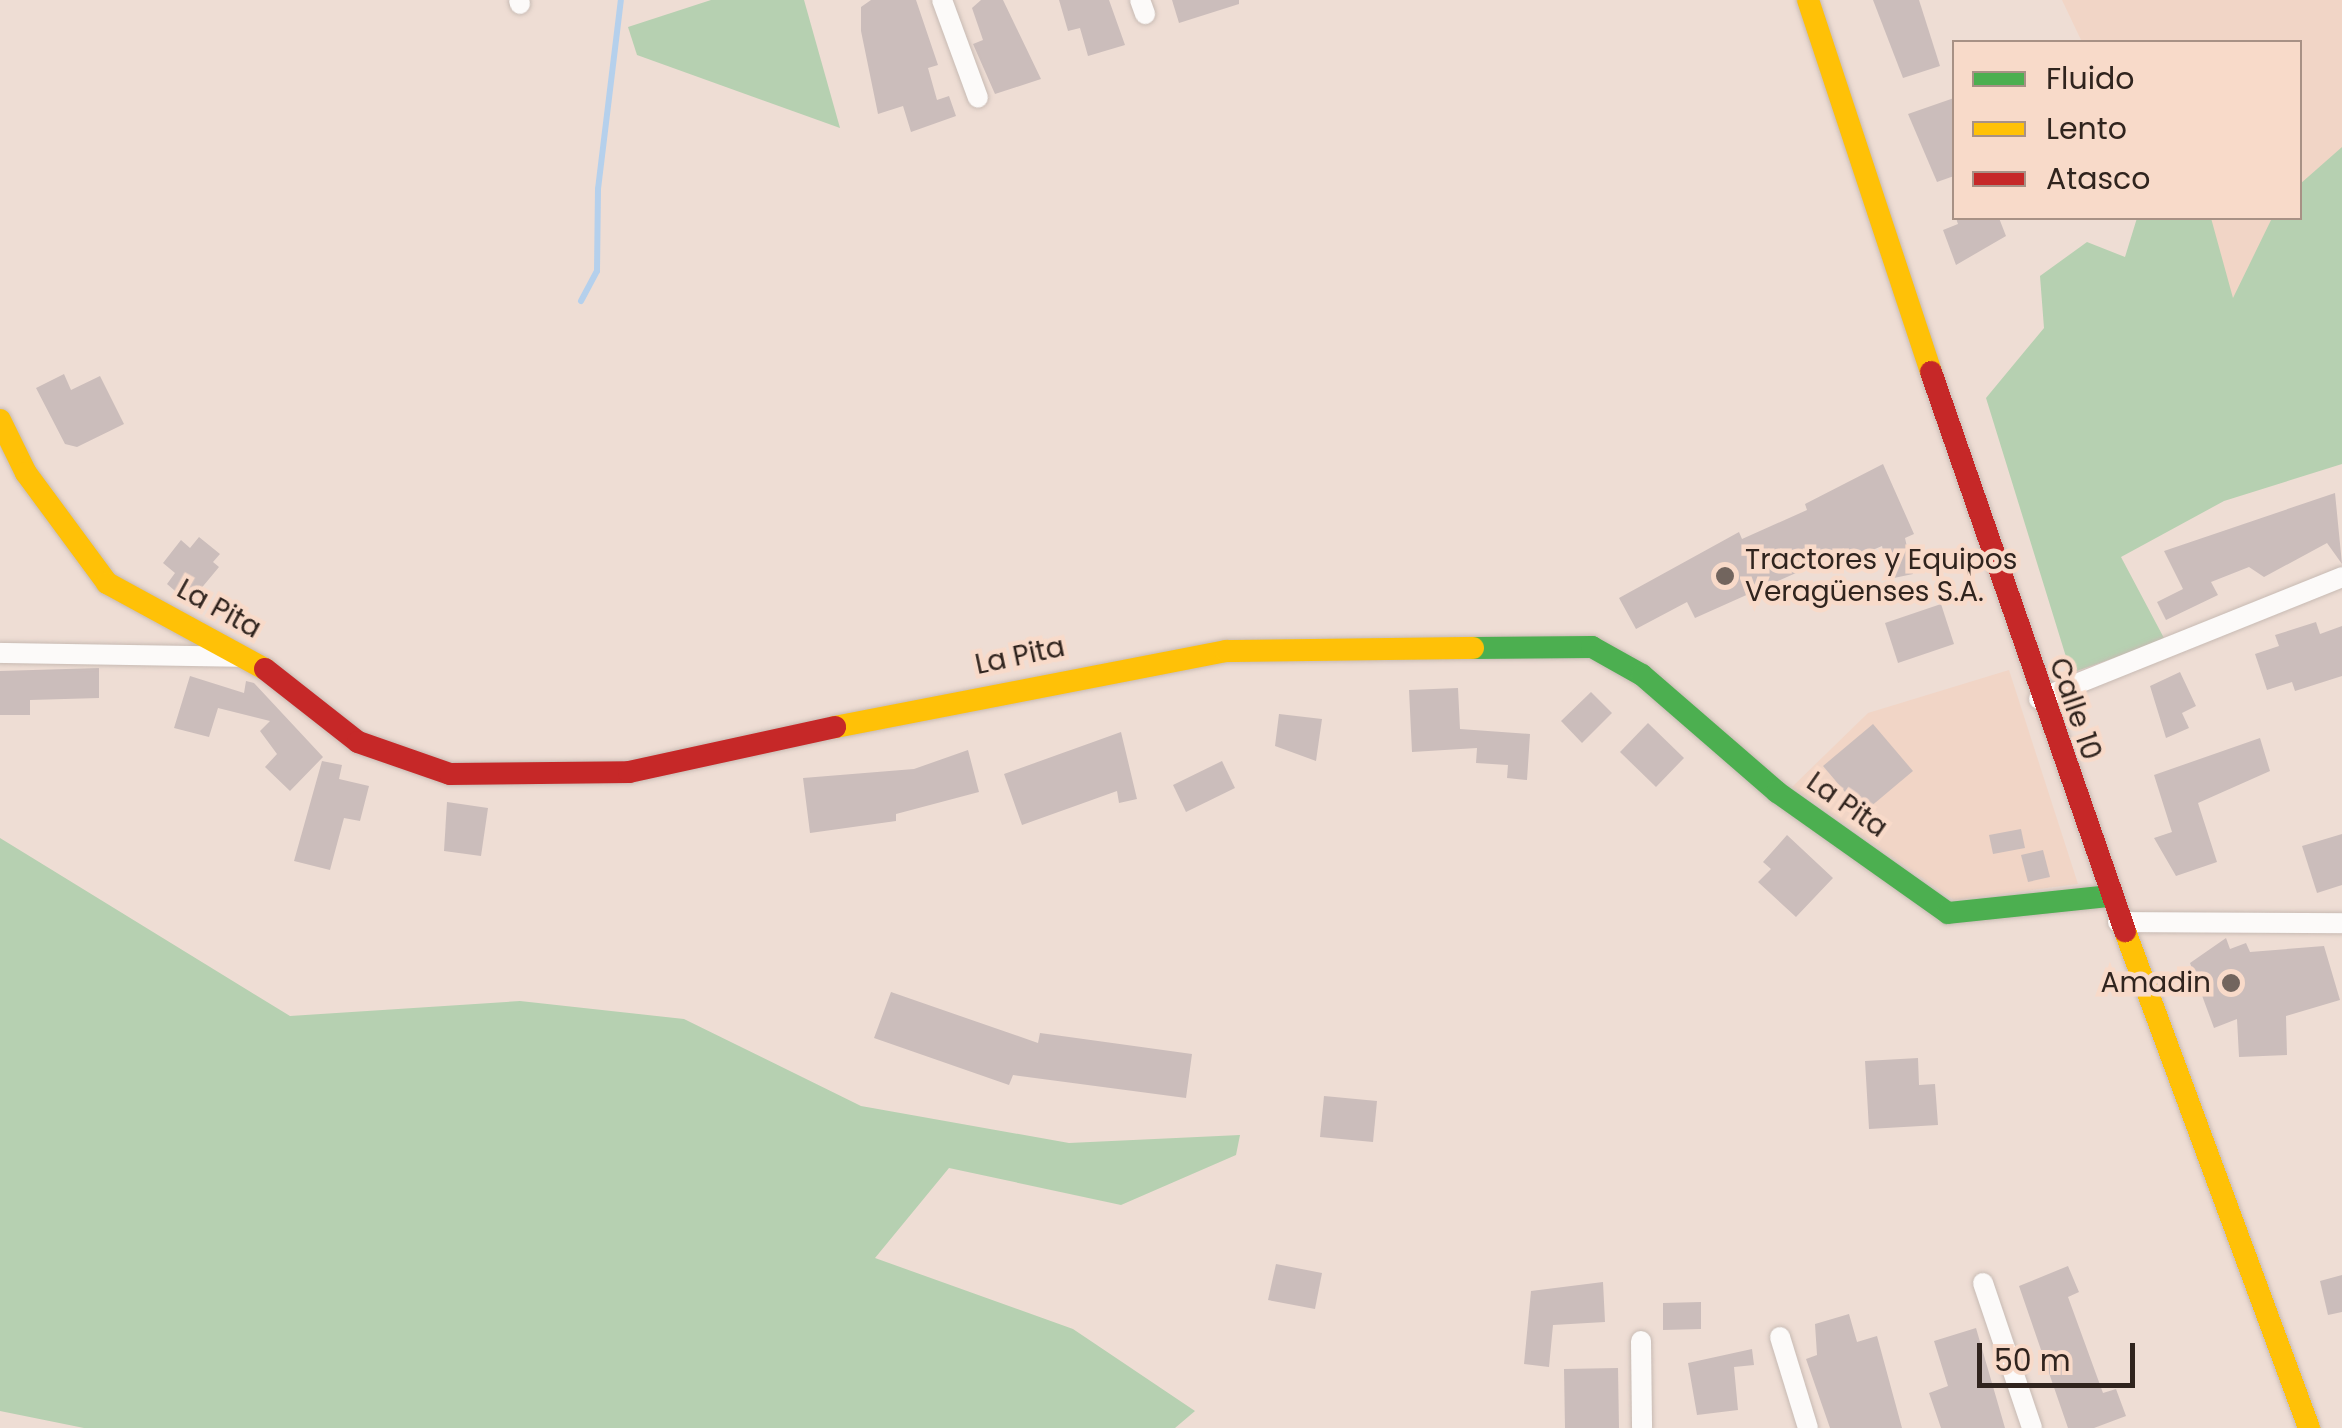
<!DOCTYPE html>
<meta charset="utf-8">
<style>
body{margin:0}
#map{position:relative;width:2342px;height:1428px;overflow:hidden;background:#eeddd4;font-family:Poppins,sans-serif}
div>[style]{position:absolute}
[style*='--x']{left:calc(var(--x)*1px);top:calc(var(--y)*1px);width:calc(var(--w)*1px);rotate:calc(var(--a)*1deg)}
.built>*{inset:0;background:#f1d5c6}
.green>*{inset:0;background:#b6d0b1}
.stream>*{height:6px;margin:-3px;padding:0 3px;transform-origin:3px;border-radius:3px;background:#b5d0ec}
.building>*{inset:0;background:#cbbdbb}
.roads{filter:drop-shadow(0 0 2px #c7bab3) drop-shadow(0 0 2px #c7bab3)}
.street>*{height:20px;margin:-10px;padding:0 10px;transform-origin:10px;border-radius:10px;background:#fcfaf9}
.fast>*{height:22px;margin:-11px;padding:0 11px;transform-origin:11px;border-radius:11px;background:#4caf50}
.slow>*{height:22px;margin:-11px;padding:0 11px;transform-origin:11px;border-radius:11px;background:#ffc107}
.jam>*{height:22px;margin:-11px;padding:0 11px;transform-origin:11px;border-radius:11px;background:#c62828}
.dots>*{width:28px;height:28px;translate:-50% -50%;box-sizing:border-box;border:5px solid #f8dac9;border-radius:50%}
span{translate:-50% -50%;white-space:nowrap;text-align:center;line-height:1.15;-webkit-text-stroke:9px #f8dac9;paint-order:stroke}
.poi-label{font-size:28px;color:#30241e}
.left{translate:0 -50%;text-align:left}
.right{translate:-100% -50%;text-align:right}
.street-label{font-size:28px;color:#30241e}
.legend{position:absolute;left:1952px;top:40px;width:350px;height:180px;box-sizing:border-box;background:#f8dac9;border:2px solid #a89185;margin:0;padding:12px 18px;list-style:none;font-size:30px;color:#30241e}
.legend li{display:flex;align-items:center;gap:20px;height:50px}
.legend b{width:50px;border:2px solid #a89185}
.scale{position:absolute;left:1977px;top:1343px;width:158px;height:45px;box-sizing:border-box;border:5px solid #30241e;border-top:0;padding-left:12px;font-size:30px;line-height:35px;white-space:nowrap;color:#30241e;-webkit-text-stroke:8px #f8dac9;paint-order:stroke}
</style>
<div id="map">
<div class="built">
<i style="clip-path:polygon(2062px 0,2342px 0,2342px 242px,2221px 352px,2160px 218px,2300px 218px,2300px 42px,2082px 42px)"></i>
<i style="clip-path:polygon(2009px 670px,2078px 884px,1954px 900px,1792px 787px,1868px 713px)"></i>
</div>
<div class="green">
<i style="clip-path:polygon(711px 0,804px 0,840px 128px,637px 55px,628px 27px)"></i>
<i style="clip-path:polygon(2342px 147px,2342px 464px,2224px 501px,2121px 557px,2165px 640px,2071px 673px,1986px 398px,2044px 328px,2040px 276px,2087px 242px,2125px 257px,2137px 218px,2211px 218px,2233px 298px,2272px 218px,2300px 218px,2300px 184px)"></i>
<i style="clip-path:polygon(0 838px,290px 1016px,520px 1001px,684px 1019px,861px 1106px,1069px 1143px,1240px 1135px,1236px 1155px,1121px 1205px,949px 1168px,875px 1258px,1073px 1329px,1195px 1411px,1175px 1428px,84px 1428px,0 1411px)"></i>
</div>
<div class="stream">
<i style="--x:581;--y:301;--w:34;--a:-62"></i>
<i style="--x:597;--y:271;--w:82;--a:-89.3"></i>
<i style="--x:598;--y:189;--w:190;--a:-83.1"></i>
</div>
<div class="building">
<i style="clip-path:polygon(871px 0,916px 0,938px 65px,928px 68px,937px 100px,949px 96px,956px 116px,911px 132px,903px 106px,878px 114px,861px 31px,861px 7px)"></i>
<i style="clip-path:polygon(981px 0,1003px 0,1041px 79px,995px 94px,973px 44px,983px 40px,972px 8px)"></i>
<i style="clip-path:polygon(1059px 0,1109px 0,1125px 45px,1088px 56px,1080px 28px,1068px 31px)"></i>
<i style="clip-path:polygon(1172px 0,1239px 0,1239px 4px,1179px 23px)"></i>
<i style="clip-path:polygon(1873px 0,1919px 0,1940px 66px,1903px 78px)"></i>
<i style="clip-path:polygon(1954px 98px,1954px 176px,1937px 182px,1908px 114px)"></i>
<i style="clip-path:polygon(1956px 218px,1999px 218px,2006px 236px,1956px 265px,1943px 230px,1958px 224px)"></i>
<i style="clip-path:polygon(64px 374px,71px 390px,100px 376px,124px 424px,77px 447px,65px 444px,36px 388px)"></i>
<i style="clip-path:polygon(1883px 464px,1914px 534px,1905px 538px,1913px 574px,1889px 579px,1882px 546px,1847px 561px,1843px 552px,1695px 618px,1687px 602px,1636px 629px,1619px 598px,1739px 532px,1742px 539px,1807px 510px,1805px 504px)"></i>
<i style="clip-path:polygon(2335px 493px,2342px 564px,2327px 543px,2264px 577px,2249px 567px,2211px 582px,2218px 595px,2166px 620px,2157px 602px,2183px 589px,2164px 551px)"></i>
<i style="clip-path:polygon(199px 537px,220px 554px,213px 562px,219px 567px,189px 603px,167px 584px,175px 573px,163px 563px,181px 540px,190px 548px)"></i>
<i style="clip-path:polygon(1941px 604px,1954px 644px,1898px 663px,1885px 623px)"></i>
<i style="clip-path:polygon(2316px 622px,2320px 634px,2342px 626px,2342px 676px,2295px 691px,2292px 682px,2267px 690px,2255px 654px,2279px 646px,2275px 635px)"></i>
<i style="clip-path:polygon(99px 668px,99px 698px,30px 700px,30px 715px,0 715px,0 671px)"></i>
<i style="clip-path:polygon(2180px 672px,2196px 706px,2182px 713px,2189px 728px,2166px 738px,2150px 686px)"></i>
<i style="clip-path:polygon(190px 676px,244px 693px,246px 681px,254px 683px,323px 757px,290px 791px,265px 767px,277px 754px,260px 731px,270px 721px,218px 708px,209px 737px,174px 728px)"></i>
<i style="clip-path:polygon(1458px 688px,1460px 729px,1530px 734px,1527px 780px,1507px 778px,1508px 765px,1476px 763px,1477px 748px,1412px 752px,1409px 690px)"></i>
<i style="clip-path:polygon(1591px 692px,1612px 713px,1582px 743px,1561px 721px)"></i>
<i style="clip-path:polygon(1279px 714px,1322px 719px,1316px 761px,1275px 746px)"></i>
<i style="clip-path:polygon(1648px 723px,1684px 758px,1656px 787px,1620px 752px)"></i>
<i style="clip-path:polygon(1873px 724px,1913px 771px,1863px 813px,1823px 766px)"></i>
<i style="clip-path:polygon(1121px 732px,1137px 799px,1119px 803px,1117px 791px,1022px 825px,1004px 774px)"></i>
<i style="clip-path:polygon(2260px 738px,2270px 771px,2198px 803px,2217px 862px,2176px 876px,2154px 838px,2172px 832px,2154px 775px)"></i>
<i style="clip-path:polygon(968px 750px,979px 792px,896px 814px,896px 821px,810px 833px,803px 778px,914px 769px)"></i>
<i style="clip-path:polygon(322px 761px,342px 765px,339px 779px,369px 786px,360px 821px,344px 818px,330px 870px,294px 861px)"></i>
<i style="clip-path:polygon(1222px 761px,1235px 788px,1186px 812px,1173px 785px)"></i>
<i style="clip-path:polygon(447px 802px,488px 808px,481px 856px,444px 851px)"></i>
<i style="clip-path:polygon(2021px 829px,2025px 848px,1993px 854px,1989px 835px)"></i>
<i style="clip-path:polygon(2342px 834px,2342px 885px,2317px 893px,2302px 846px)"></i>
<i style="clip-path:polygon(1787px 835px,1833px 878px,1796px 917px,1758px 882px,1771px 869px,1763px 862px)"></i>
<i style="clip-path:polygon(2043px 850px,2050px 877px,2028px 882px,2021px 855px)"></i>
<i style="clip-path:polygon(2226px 938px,2230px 949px,2246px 943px,2250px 952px,2324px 946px,2340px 1000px,2286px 1016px,2287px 1055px,2239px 1057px,2237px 1019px,2214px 1028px,2190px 963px)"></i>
<i style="clip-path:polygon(891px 992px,1038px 1043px,1040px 1033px,1192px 1054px,1186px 1098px,1013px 1075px,1009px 1085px,874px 1038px)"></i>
<i style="clip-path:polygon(1918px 1058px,1919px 1085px,1935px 1084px,1938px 1125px,1869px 1129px,1865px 1061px)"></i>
<i style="clip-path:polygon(1324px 1096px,1377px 1101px,1373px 1142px,1320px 1137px)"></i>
<i style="clip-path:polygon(1276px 1264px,1322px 1273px,1315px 1309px,1268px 1300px)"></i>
<i style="clip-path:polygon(2068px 1266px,2079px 1292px,2068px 1297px,2103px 1393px,2116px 1389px,2126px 1416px,2094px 1428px,2068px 1428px,2019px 1286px)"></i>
<i style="clip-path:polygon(2342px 1275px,2342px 1312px,2328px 1315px,2320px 1281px)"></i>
<i style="clip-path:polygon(1603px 1282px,1605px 1322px,1553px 1325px,1549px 1367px,1524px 1364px,1531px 1291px)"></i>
<i style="clip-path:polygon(1701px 1302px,1701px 1329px,1663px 1330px,1663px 1303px)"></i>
<i style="clip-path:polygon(1849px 1314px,1857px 1342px,1877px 1336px,1902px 1428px,1830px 1428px,1806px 1359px,1817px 1355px,1815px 1324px)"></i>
<i style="clip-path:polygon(1976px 1328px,2005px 1428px,1941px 1428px,1929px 1393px,1948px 1386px,1934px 1341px)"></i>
<i style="clip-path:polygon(1752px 1349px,1754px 1365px,1734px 1367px,1738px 1410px,1697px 1415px,1688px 1363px)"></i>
<i style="clip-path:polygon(1618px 1368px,1619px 1428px,1565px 1428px,1564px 1369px)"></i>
</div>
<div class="roads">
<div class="street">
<i style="--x:519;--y:0;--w:4;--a:76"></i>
<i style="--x:942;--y:0;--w:104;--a:69.8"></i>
<i style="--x:1140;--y:0;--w:15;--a:70"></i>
<i style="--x:0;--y:653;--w:243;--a:0.9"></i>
<i style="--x:2039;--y:699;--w:327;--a:-21.9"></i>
<i style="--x:2118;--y:922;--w:224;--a:0.3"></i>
<i style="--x:1983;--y:1283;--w:153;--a:71.3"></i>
<i style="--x:1780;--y:1337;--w:95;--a:72.9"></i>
<i style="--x:1641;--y:1341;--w:87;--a:89.3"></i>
</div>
<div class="fast">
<i style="--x:1473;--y:648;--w:119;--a:-0.5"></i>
<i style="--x:1592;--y:647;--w:57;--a:29.2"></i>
<i style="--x:1642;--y:675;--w:179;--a:40.9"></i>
<i style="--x:1777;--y:792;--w:209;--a:35.3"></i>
<i style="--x:1948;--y:913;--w:162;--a:-6"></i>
</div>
<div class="slow">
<i style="--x:1808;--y:0;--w:392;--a:71.7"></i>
<i style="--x:0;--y:420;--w:59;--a:63.9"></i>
<i style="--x:26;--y:473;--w:137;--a:53.6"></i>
<i style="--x:107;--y:583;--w:180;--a:28.6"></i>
<i style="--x:835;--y:727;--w:398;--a:-11"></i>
<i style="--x:1226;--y:651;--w:247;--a:-0.7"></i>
<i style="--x:2125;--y:931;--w:530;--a:69.68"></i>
</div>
<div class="jam">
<i style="--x:1931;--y:372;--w:592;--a:70.86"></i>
<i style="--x:265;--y:669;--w:118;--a:38.1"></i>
<i style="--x:358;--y:742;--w:97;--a:19.2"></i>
<i style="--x:450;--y:774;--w:179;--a:-0.6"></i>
<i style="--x:629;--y:772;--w:211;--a:-12.3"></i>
</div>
</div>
<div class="dots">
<i style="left:1725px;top:576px;background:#72655e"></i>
<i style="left:2231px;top:983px;background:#72655e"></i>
</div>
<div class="poi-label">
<span class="left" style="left:1745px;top:576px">Tractores y Equipos<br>Veragüenses S.A.</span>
<span class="right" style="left:2211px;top:983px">Amadin</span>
</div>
<div class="street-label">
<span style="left:219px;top:609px;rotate:29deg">La Pita</span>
<span style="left:1020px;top:656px;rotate:-12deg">La Pita</span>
<span style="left:2075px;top:709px;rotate:71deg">Calle 10</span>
<span style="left:1847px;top:805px;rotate:35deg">La Pita</span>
</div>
<ul class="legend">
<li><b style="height:12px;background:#4caf50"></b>Fluido</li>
<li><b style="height:12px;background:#ffc107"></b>Lento</li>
<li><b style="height:12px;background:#c62828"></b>Atasco</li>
</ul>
<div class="scale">50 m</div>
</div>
